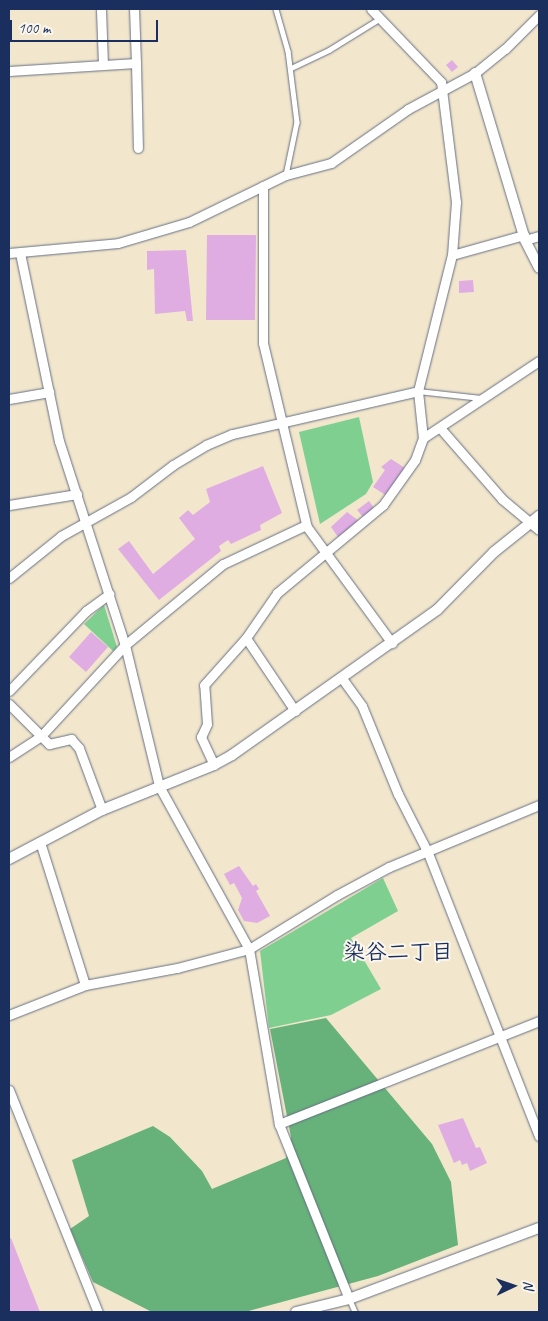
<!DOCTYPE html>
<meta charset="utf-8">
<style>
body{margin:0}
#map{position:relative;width:548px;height:1321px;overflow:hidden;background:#f2e7cc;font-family:Caveat,"Klee One",sans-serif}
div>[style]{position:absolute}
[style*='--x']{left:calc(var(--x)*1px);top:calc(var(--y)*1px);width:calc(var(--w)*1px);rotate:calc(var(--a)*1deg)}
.green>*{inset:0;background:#7fd090}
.forest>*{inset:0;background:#67b27a}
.building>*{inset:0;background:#e0ade3}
.roads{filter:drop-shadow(0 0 1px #666f84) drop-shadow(0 0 1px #666f84)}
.service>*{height:4.5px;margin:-2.25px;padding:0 2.25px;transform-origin:2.25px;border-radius:2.25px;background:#fff}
.minor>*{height:9px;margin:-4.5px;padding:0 4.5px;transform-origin:4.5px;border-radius:4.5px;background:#fff}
.tertiary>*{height:10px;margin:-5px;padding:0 5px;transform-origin:5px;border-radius:5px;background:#fff}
span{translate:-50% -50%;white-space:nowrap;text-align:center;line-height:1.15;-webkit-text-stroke:4px #fbf7ec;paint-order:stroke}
.neighbourhood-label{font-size:22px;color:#1b2f5e;font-weight:700}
.frame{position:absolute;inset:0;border:10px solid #1b2f5e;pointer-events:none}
.north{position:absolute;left:488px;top:1261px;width:50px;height:50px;-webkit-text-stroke:4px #fbf7ec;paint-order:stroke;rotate:87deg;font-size:14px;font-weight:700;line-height:20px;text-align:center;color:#1b2f5e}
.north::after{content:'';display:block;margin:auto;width:18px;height:22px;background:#1b2f5e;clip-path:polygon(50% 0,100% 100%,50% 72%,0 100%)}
.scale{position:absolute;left:10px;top:20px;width:148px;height:22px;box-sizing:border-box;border:2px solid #1b2f5e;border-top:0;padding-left:6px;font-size:15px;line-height:18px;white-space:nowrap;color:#1b2f5e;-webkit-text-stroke:4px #fbf7ec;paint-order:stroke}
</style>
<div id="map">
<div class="green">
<i style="clip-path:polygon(359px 417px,373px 482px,366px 494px,320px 524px,299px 432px)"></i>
<i style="clip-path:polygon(104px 605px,117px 647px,113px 651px,84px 624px)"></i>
<i style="clip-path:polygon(383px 878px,398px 911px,351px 938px,381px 989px,331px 1015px,269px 1028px,260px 951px)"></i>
</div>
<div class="forest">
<i style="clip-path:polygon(326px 1018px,432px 1144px,451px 1182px,458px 1245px,378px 1276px,245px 1312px,152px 1312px,93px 1282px,70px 1229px,89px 1216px,72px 1160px,153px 1126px,170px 1137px,202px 1171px,212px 1189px,286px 1158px,291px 1137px,270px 1029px)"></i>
</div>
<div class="building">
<i style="clip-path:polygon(452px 60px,458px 67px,452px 72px,446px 65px)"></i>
<i style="clip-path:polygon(207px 235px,256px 235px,255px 320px,206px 320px)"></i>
<i style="clip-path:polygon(186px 250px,193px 321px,187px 321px,185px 311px,155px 314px,154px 269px,147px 270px,147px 251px)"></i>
<i style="clip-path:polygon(473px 280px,474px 292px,459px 293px,459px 281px)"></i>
<i style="clip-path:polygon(391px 459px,405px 468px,387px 496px,373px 487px,385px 470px,381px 467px)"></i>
<i style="clip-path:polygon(263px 466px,282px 513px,260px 525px,261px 530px,231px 544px,228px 540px,219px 546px,221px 551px,159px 600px,118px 549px,129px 541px,153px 574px,195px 539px,179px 518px,188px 510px,193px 515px,210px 502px,206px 489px)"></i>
<i style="clip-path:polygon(369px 501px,374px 508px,363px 517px,357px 510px)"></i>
<i style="clip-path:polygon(347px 512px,359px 521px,338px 537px,331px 527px)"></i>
<i style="clip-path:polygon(91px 632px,108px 647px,86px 672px,69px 657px)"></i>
<i style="clip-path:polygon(239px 866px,253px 886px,256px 884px,259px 889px,256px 891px,270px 916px,257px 923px,244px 921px,238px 910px,242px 898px,234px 883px,230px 885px,224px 874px)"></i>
<i style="clip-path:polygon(463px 1118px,476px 1148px,480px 1147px,487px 1163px,470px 1171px,467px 1163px,462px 1165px,460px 1160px,454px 1163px,438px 1125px)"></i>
<i style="clip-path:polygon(11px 1238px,40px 1312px,9px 1312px,9px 1239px)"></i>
</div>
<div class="roads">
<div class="service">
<i style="--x:276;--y:9;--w:44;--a:74.1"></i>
<i style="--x:288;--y:51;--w:72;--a:82.8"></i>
<i style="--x:297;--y:122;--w:54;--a:101.7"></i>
<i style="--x:291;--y:68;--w:42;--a:-25.3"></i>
<i style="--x:329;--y:50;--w:59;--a:-31.8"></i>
<i style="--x:418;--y:391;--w:63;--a:6.3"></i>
<i style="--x:350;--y:1300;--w:13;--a:67"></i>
</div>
<div class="minor">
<i style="--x:101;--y:10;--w:55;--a:87.9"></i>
<i style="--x:136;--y:63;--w:85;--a:88.7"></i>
<i style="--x:9;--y:71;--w:127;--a:-3.6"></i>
<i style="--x:136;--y:63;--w:54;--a:-92.1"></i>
<i style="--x:263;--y:186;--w:157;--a:90"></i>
<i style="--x:263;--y:343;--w:189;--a:76.6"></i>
<i style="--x:307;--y:527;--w:144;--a:53.8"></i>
<i style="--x:525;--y:240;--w:15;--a:-16"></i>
<i style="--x:9;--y:253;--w:109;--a:-5.2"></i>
<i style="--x:118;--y:243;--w:74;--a:-16.5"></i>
<i style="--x:189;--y:222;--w:108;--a:-25.9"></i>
<i style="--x:286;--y:175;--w:47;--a:-14.9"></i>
<i style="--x:331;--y:163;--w:94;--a:-35"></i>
<i style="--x:408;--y:109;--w:76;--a:-28.2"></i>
<i style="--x:475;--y:73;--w:38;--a:-39"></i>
<i style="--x:505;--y:49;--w:48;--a:-45"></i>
<i style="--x:20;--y:253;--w:192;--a:78.3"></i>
<i style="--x:59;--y:441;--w:214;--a:72.1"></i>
<i style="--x:125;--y:645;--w:145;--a:76.4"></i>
<i style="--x:159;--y:786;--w:186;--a:61.1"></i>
<i style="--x:249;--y:949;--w:178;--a:80.3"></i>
<i style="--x:279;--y:1124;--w:188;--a:68.2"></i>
<i style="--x:452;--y:255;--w:75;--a:-15.5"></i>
<i style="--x:9;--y:399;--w:41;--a:-9.9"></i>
<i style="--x:441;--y:429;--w:93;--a:48.9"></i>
<i style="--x:502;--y:499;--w:48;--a:40"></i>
<i style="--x:423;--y:438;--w:139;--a:-33.6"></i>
<i style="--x:9;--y:505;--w:69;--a:-9.2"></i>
<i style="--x:9;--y:578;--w:67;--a:-38.9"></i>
<i style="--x:61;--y:536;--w:80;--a:-29.1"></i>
<i style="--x:131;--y:497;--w:53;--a:-37.3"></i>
<i style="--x:173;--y:465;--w:39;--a:-31"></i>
<i style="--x:206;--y:445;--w:28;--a:-23"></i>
<i style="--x:232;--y:434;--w:191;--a:-13"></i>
<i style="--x:246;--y:638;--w:88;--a:56.1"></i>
<i style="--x:341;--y:677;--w:36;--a:54"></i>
<i style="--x:362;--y:706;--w:95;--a:67.8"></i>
<i style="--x:398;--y:794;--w:66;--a:63"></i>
<i style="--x:428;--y:853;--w:304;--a:68.6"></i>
<i style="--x:9;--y:691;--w:111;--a:-46.1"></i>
<i style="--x:86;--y:611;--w:29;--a:-36"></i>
<i style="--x:9;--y:704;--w:57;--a:45"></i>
<i style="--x:49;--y:744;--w:23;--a:-13"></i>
<i style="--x:71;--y:739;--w:12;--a:48"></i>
<i style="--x:79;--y:748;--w:66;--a:69.6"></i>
<i style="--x:9;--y:757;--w:38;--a:-33"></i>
<i style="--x:41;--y:736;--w:124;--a:-47.3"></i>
<i style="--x:125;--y:645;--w:127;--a:-39.6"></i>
<i style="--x:223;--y:564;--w:92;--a:-25.2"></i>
<i style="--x:214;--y:765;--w:31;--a:-115"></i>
<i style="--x:201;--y:737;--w:14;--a:-65"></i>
<i style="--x:207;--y:724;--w:39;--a:-94"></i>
<i style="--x:204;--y:685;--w:63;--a:-48.2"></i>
<i style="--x:246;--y:638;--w:55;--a:-55.4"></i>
<i style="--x:277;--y:593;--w:138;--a:-39.7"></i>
<i style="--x:383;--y:505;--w:55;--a:-54.6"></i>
<i style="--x:415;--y:460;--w:23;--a:-70"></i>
<i style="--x:423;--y:438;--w:47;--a:-96.1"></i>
<i style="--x:418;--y:391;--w:140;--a:-76"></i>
<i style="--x:452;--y:255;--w:53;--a:-85.7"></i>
<i style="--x:456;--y:202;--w:121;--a:-97.1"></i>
<i style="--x:441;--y:82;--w:101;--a:-133.8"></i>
<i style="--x:40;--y:842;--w:150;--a:72.5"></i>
<i style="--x:9;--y:1015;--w:82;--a:-21.5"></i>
<i style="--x:85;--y:985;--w:94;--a:-10.5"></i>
<i style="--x:177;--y:968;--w:74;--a:-14.8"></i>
<i style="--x:249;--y:949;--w:103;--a:-31.5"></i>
<i style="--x:337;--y:895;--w:59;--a:-28.3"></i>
<i style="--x:389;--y:867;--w:162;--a:-22.5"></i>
<i style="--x:9;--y:1090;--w:239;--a:68.2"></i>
<i style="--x:279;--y:1124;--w:280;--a:-21.6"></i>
</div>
<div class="tertiary">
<i style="--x:475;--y:73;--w:174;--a:73.3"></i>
<i style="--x:525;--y:240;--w:31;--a:63"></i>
<i style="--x:9;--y:859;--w:105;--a:-27.8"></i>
<i style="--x:102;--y:810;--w:121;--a:-21.9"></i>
<i style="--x:214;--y:765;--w:21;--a:-29"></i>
<i style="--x:232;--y:755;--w:251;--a:-35.3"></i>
<i style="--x:437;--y:610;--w:81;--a:-45.5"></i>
<i style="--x:494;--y:552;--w:58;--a:-38.7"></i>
<i style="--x:296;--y:1312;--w:55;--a:-13.8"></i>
<i style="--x:349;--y:1299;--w:203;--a:-20.5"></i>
</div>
</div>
<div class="neighbourhood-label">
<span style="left:398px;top:953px">染谷二丁目</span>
</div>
<div class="frame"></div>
<div class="north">N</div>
<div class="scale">100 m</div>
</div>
